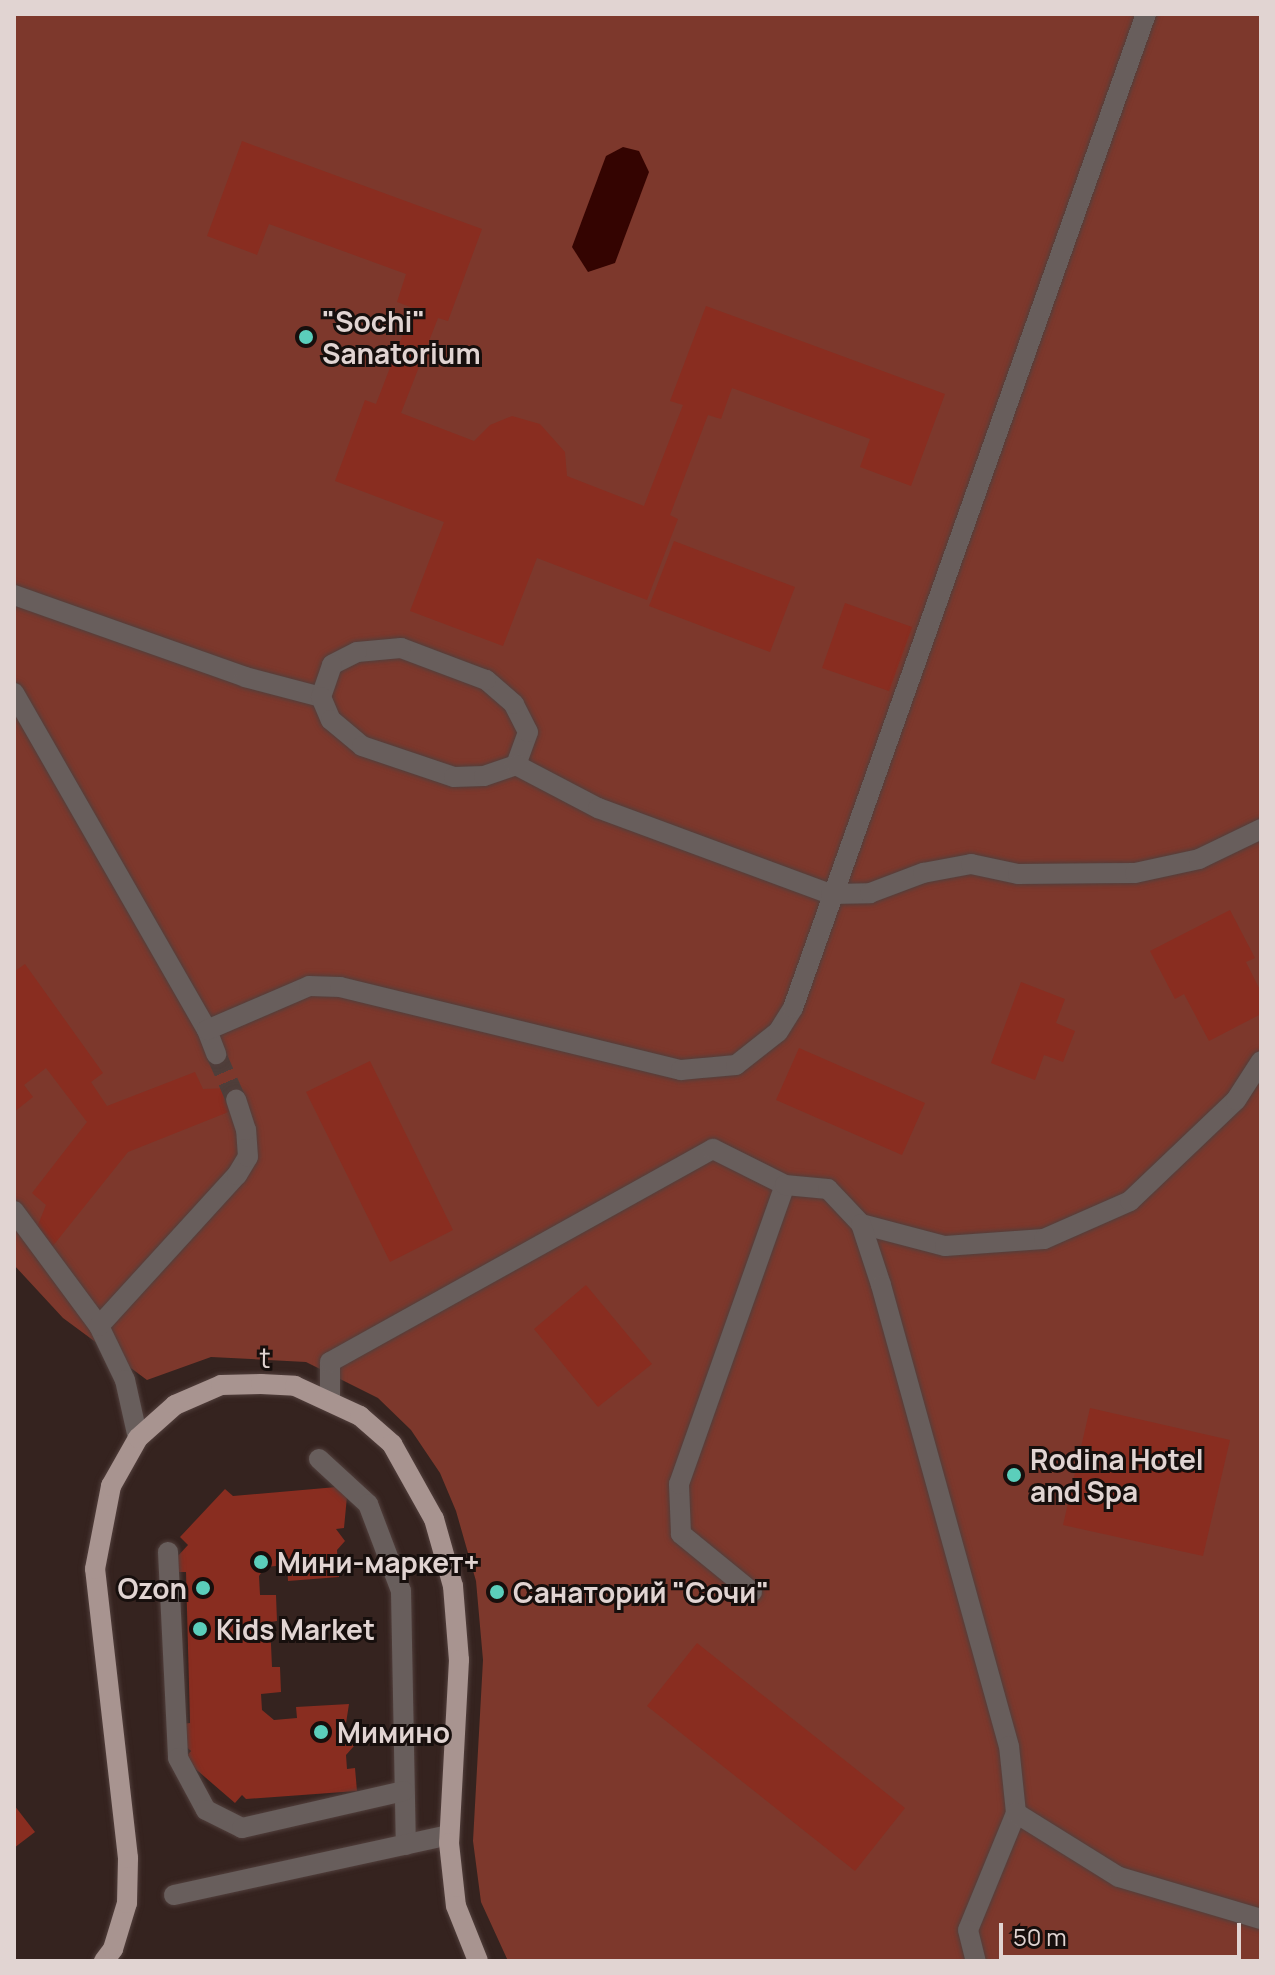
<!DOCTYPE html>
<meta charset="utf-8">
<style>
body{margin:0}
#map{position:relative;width:1275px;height:1975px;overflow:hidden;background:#35231f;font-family:Manrope,sans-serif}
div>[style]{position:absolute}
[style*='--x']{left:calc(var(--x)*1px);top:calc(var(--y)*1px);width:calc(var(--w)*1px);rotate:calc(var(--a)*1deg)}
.green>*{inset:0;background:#7d382c}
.water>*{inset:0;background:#340401}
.building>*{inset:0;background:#892d20}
.minor-tunnel>*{height:20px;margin-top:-10px;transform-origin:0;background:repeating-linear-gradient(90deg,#4f3e3a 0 20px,transparent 0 30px)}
.roads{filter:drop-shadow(0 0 2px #513f3c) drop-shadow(0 0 2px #513f3c)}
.minor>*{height:20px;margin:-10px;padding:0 10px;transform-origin:10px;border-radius:10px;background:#685e5c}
.major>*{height:20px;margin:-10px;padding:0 10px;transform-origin:10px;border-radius:10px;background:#a89490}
.dots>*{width:22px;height:22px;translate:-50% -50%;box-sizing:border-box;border:4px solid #170f0d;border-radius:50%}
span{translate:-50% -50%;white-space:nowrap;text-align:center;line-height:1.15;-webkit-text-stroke:6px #170f0d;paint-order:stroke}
.poi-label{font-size:28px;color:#e1d4d2;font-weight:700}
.left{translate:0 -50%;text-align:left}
.right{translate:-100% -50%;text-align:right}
.street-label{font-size:28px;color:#e1d4d2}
.frame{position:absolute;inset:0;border:16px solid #e1d4d2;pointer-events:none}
.scale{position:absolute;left:999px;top:1923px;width:242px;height:36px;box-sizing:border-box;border:4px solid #e1d4d2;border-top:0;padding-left:10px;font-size:24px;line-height:28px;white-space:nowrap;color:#e1d4d2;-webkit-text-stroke:6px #170f0d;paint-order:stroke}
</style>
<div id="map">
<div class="green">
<i style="clip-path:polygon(14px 14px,1261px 14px,1261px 1961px,508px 1961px,481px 1902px,473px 1841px,483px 1660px,476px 1581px,456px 1511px,440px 1473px,411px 1430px,378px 1398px,306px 1362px,211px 1357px,147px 1380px,63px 1318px,14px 1265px)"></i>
</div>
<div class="water">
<i style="clip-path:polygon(623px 147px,639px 151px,649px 172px,615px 263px,588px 272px,572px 247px,606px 156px)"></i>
</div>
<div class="building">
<i style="clip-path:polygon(242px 141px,482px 229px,448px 321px,438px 318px,401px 413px,474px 441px,490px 425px,512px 416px,540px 424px,565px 452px,567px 476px,644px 506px,683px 405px,670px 401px,706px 306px,945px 394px,911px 486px,860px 467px,870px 439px,732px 388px,721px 419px,708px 415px,670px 515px,678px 519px,647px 600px,537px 558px,503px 646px,410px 611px,444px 522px,335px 481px,365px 400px,376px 404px,413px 308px,397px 302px,406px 274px,269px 224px,257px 255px,207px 236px)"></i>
<i style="clip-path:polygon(674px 541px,795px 587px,770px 652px,649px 606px)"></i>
<i style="clip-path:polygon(845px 603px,912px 627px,889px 691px,822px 668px)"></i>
<i style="clip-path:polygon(1230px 910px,1255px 958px,1246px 962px,1261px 992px,1261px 1014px,1209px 1041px,1184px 994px,1175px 999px,1150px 951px)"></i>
<i style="clip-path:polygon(25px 964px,103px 1073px,91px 1082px,107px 1106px,195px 1072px,203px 1089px,233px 1088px,241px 1107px,128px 1152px,52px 1247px,34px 1235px,46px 1205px,32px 1193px,87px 1122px,46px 1068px,24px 1085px,33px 1097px,14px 1112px,14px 972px)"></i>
<i style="clip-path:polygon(1021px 982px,1065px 999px,1056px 1023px,1075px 1031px,1063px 1062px,1044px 1055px,1035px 1080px,991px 1063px)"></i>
<i style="clip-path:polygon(799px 1048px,925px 1103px,902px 1155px,776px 1100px)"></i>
<i style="clip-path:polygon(370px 1061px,453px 1230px,390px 1262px,306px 1092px)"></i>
<i style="clip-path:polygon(586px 1285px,652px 1364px,598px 1407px,534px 1329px)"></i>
<i style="clip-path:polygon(1090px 1408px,1230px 1440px,1203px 1556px,1063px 1525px)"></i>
<i style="clip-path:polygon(348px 1486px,344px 1528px,336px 1529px,345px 1541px,337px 1550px,339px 1577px,288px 1581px,287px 1565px,265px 1567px,259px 1576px,260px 1595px,276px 1595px,277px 1621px,270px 1622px,272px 1667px,280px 1667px,281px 1692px,261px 1694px,262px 1710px,274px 1720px,297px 1718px,296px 1707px,349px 1704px,344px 1736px,354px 1746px,346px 1755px,347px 1769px,355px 1768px,357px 1791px,246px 1799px,242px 1795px,235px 1803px,184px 1759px,191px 1751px,181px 1742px,181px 1724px,190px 1723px,186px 1572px,177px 1572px,176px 1558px,188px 1545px,180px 1537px,225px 1489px,233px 1496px)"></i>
<i style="clip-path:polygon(697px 1643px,905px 1808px,855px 1871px,647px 1706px)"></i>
<i style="clip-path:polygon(14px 1805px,35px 1832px,14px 1848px)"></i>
</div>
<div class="minor-tunnel">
<i style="--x:216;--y:1054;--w:50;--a:66.5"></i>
</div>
<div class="roads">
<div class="minor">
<i style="--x:14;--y:595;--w:245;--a:19.5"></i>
<i style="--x:245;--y:677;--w:79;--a:14.7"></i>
<i style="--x:14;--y:693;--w:388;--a:60.2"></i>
<i style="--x:207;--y:1030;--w:26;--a:69"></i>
<i style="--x:516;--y:765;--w:35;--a:-70"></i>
<i style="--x:528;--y:732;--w:31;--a:-117"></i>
<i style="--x:514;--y:704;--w:37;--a:-139"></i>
<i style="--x:486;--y:680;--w:91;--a:-159.4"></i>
<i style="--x:401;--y:648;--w:44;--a:174.8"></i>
<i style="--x:357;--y:652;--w:28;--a:153"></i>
<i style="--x:332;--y:665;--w:34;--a:109"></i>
<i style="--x:321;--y:697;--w:25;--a:67"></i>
<i style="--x:331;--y:720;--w:40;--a:40"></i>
<i style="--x:362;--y:746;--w:97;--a:18.6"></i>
<i style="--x:454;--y:777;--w:30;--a:-2"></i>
<i style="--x:484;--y:776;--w:34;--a:-19"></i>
<i style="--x:516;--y:765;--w:93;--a:27.7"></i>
<i style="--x:598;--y:808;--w:248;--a:20.3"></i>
<i style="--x:831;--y:894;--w:39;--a:-1"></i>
<i style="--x:870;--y:893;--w:57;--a:-20.7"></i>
<i style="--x:923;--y:873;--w:49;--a:-10.6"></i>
<i style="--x:971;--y:864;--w:48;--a:12"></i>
<i style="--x:1018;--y:874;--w:117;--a:-0.5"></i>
<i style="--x:1135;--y:873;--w:66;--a:-12.3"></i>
<i style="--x:1199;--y:859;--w:69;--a:-25.8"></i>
<i style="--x:207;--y:1030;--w:111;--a:-23.3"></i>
<i style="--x:309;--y:986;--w:31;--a:2"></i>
<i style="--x:340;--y:987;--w:351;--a:13.7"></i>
<i style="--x:681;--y:1070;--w:55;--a:-5.2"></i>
<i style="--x:736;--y:1065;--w:53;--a:-38.2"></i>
<i style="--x:778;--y:1032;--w:28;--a:-58"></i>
<i style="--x:793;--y:1008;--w:1055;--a:-70.45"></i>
<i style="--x:14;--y:1211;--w:143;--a:53.5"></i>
<i style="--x:99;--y:1326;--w:60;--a:64.3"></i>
<i style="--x:125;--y:1380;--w:59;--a:77.4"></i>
<i style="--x:861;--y:1224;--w:87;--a:14.7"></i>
<i style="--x:945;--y:1246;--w:99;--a:-4"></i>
<i style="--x:1044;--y:1239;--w:94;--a:-23.8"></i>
<i style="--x:1130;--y:1201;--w:146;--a:-43.6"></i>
<i style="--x:1236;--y:1100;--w:46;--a:-57.3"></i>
<i style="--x:99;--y:1326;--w:205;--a:-47.6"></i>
<i style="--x:237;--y:1175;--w:21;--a:-59"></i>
<i style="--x:248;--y:1157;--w:27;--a:-94"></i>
<i style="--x:246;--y:1130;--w:32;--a:-108"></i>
<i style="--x:330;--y:1400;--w:38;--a:-90"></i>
<i style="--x:330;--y:1362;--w:438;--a:-29.1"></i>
<i style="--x:713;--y:1149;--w:80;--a:26.6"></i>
<i style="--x:319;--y:1459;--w:67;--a:42.6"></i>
<i style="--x:368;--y:1504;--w:93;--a:69.2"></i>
<i style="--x:401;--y:1591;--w:254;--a:88.9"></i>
<i style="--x:168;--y:1552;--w:206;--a:87.2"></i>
<i style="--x:178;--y:1758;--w:59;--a:61.7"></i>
<i style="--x:206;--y:1810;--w:40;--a:26.6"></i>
<i style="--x:242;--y:1828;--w:166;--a:-12.9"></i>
<i style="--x:752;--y:1592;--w:92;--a:-140.8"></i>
<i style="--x:681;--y:1534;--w:50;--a:-92.3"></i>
<i style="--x:679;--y:1484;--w:317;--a:-70.5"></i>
<i style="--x:785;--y:1185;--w:43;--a:5.3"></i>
<i style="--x:828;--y:1189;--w:48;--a:46.7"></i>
<i style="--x:861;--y:1224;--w:64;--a:71.8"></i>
<i style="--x:881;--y:1285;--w:478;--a:74.5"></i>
<i style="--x:1009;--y:1746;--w:67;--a:84"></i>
<i style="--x:1016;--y:1813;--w:126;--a:112.3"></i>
<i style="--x:968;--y:1930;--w:32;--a:76"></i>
<i style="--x:1016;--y:1813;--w:121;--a:31.9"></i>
<i style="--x:1119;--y:1877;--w:148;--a:16.5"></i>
<i style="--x:174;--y:1895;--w:281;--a:-12.3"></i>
</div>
<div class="major">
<i style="--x:104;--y:1961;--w:15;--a:-53"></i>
<i style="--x:113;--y:1949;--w:48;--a:-73.1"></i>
<i style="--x:127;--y:1903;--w:45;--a:-88.7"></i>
<i style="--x:128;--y:1858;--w:291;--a:-96.5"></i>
<i style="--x:95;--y:1569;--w:85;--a:-79.1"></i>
<i style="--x:111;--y:1486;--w:55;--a:-60.6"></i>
<i style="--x:138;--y:1438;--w:50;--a:-41.7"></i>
<i style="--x:175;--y:1405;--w:50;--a:-23.5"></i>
<i style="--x:221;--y:1385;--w:40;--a:-1.4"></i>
<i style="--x:261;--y:1384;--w:34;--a:3"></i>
<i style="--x:295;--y:1386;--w:72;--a:24.8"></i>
<i style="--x:360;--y:1416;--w:43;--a:41.2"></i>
<i style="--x:392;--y:1444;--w:86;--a:60.8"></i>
<i style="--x:434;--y:1519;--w:70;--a:74.2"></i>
<i style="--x:453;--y:1586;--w:74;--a:85.4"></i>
<i style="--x:459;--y:1660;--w:183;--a:93.1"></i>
<i style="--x:449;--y:1843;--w:63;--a:83.7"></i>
<i style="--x:456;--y:1906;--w:59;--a:68.2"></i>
</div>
</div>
<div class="dots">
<i style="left:306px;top:337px;background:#5bcebb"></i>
<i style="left:1014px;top:1475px;background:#5bcebb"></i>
<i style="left:261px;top:1562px;background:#5bcebb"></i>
<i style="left:203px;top:1588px;background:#5bcebb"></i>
<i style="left:497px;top:1592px;background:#5bcebb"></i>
<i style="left:200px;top:1629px;background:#5bcebb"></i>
<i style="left:321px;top:1732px;background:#5bcebb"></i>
</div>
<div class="poi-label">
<span class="left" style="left:322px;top:337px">"Sochi"<br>Sanatorium</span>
<span class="left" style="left:1030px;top:1475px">Rodina Hotel<br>and Spa</span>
<span class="left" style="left:277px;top:1562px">Мини-маркет+</span>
<span class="right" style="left:187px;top:1588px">Ozon</span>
<span class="left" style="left:513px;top:1592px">Санаторий "Сочи"</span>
<span class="left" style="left:216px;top:1629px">Kids Market</span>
<span class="left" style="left:337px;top:1732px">Мимино</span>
</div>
<div class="street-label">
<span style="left:265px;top:1357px;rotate:1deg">t</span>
</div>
<div class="frame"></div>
<div class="scale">50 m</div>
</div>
